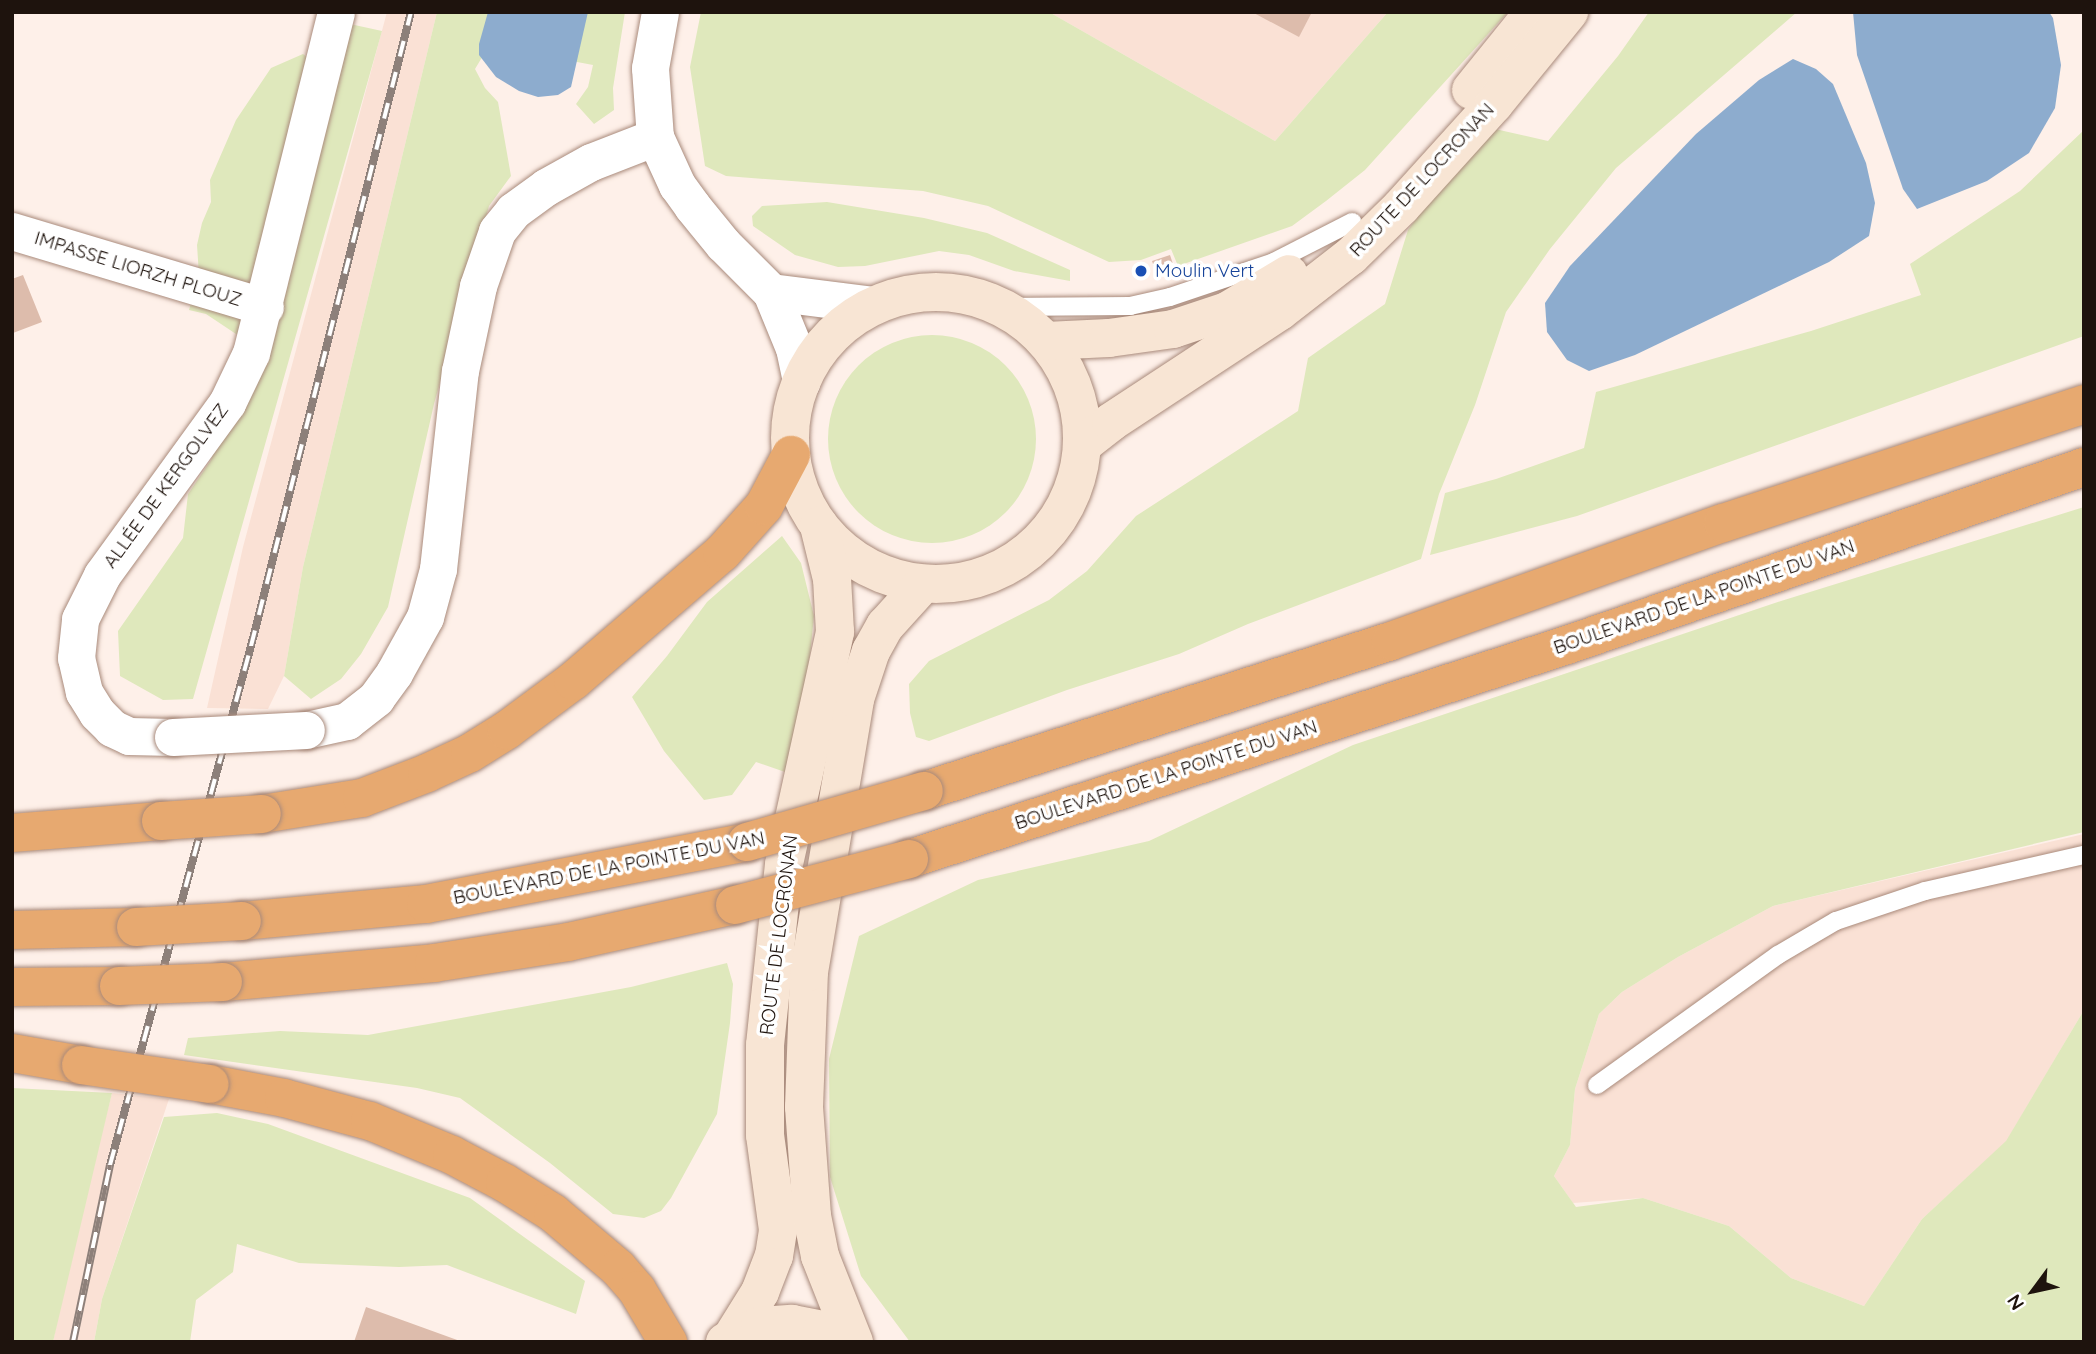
<!DOCTYPE html>
<meta charset="utf-8">
<style>
body{margin:0}
#map{position:relative;width:2096px;height:1354px;overflow:hidden;background:#fef0e9;font-family:Quicksand,sans-serif}
div>[style]{position:absolute}
[style*='--x']{left:calc(var(--x)*1px);top:calc(var(--y)*1px);width:calc(var(--w)*1px);rotate:calc(var(--a)*1deg)}
.built>*{inset:0;background:#fae1d5}
.green>*{inset:0;background:#dfe8bc}
.round{border-radius:50%}
.water>*{inset:0;background:#8dacce}
.building>*{inset:0;background:#ddbcac}
.roads{filter:drop-shadow(0 0 2px #a98a7b) drop-shadow(0 0 2px #a98a7b)}
.lane>*{height:18px;margin:-9px;padding:0 9px;transform-origin:9px;border-radius:9px;background:#fff}
.street>*{height:37px;margin:-18.5px;padding:0 18.5px;transform-origin:18.5px;border-radius:18.5px;background:#fff}
.secondary>*{height:38px;margin:-19px;padding:0 19px;transform-origin:19px;border-radius:19px;background:#f8e5d4}
.secondary>.ring{margin:-19px;padding:0;box-sizing:content-box;background:none;border:38px solid #f8e5d4;border-radius:50%}
.highway>*{height:38px;margin:-19px;padding:0 19px;transform-origin:19px;border-radius:19px;background:#e7a970}
.rail>*{height:8px;margin-top:-4px;transform-origin:0;background:repeating-linear-gradient(90deg,#fff 0 16px,#8d807a 0 32px);box-sizing:border-box;border-block:2px solid #8d807a}
.bridges{filter:drop-shadow(0 0 2px #a98a7b) drop-shadow(0 0 2px #a98a7b)}
.street-bridge>*{height:37px;margin:-18.5px;padding:0 18.5px;transform-origin:18.5px;border-radius:18.5px;background:#fff}
.highway-bridge>*{height:38px;margin:-19px;padding:0 19px;transform-origin:19px;border-radius:19px;background:#e7a970}
.dots>*{width:19px;height:19px;translate:-50% -50%;box-sizing:border-box;border:4px solid #fff;border-radius:50%}
span{translate:-50% -50%;white-space:nowrap;text-align:center;line-height:1.15;-webkit-text-stroke:7px #fff;paint-order:stroke}
.street-label{font-size:19px;color:#1e130d}
.transit-label{font-size:19px;color:#164399}
.left{translate:0 -50%;text-align:left}
.frame{position:absolute;inset:0;border:14px solid #1e130d;pointer-events:none}
.north{position:absolute;left:1998px;top:1256px;width:70px;height:70px;-webkit-text-stroke:5px #fff;paint-order:stroke;rotate:237deg;font-size:19px;font-weight:700;line-height:28px;text-align:center;color:#1e130d}
.north::after{content:'';display:block;margin:auto;width:24px;height:32px;background:#1e130d;clip-path:polygon(50% 0,100% 100%,50% 72%,0 100%)}
</style>
<div id="map">
<div class="built">
<i style="clip-path:polygon(387px 12px,437px 12px,303px 567px,284px 676px,268px 709px,207px 708px,243px 547px)"></i>
<i style="clip-path:polygon(1049px 12px,1388px 12px,1275px 141px)"></i>
<i style="clip-path:polygon(2084px 834px,2084px 1010px,2006px 1142px,1922px 1219px,1864px 1306px,1791px 1278px,1729px 1226px,1643px 1198px,1573px 1203px,1554px 1176px,1570px 1145px,1575px 1089px,1599px 1014px,1622px 992px,1678px 957px,1773px 906px)"></i>
<i style="clip-path:polygon(112px 1093px,169px 1099px,102px 1299px,94px 1342px,53px 1342px,77px 1229px)"></i>
</div>
<div class="green">
<i style="clip-path:polygon(437px 12px,496px 12px,487px 49px,475px 69px,485px 88px,498px 102px,511px 176px,489px 206px,434px 404px,388px 607px,361px 654px,341px 679px,311px 699px,284px 676px,303px 567px)"></i>
<i style="clip-path:polygon(584px 12px,625px 12px,613px 88px,614px 110px,594px 124px,576px 104px,588px 87px,593px 65px,556px 58px)"></i>
<i style="clip-path:polygon(701px 12px,1049px 12px,1275px 141px,1388px 12px,1508px 12px,1365px 170px,1326px 201px,1292px 226px,1178px 266px,1171px 249px,1141px 260px,1109px 262px,988px 206px,923px 191px,726px 176px,705px 166px,690px 67px)"></i>
<i style="clip-path:polygon(1649px 12px,1797px 12px,1616px 168px,1550px 249px,1506px 312px,1475px 405px,1439px 494px,1421px 559px,1248px 624px,1179px 654px,1067px 690px,929px 741px,916px 737px,910px 713px,909px 684px,929px 661px,1049px 600px,1087px 571px,1136px 516px,1298px 411px,1308px 358px,1385px 304px,1408px 230px,1451px 170px,1495px 129px,1548px 141px,1618px 56px)"></i>
<i style="clip-path:polygon(350px 24px,382px 31px,193px 699px,163px 700px,120px 676px,118px 631px,183px 538px,188px 494px,211px 460px,245px 340px,206px 314px,189px 310px,199px 275px,197px 245px,202px 223px,211px 202px,210px 180px,236px 120px,271px 68px,303px 54px,336px 78px)"></i>
<i style="clip-path:polygon(2084px 130px,2084px 336px,1577px 516px,1430px 555px,1445px 493px,1496px 479px,1584px 448px,1596px 392px,1811px 331px,1921px 295px,1910px 264px,2020px 191px)"></i>
<i style="clip-path:polygon(827px 202px,924px 218px,987px 233px,1070px 270px,1070px 281px,1014px 271px,969px 255px,939px 251px,865px 266px,838px 267px,795px 255px,753px 226px,752px 216px,762px 206px)"></i>
<i class="round" style="left:828px;top:335px;width:208px;height:208px"></i>
<i style="clip-path:polygon(2084px 507px,2084px 832px,1773px 906px,1678px 957px,1622px 992px,1599px 1014px,1575px 1089px,1570px 1145px,1554px 1176px,1576px 1207px,1643px 1198px,1729px 1226px,1791px 1278px,1864px 1306px,1922px 1219px,2006px 1141px,2084px 1010px,2084px 1342px,910px 1342px,861px 1276px,830px 1177px,829px 1059px,859px 936px,978px 880px,1149px 841px,1353px 745px,1781px 601px)"></i>
<i style="clip-path:polygon(782px 536px,801px 563px,814px 616px,807px 685px,785px 772px,756px 762px,732px 795px,704px 800px,664px 751px,632px 697px,667px 656px,707px 602px)"></i>
<i style="clip-path:polygon(727px 963px,733px 984px,730px 1023px,717px 1114px,671px 1198px,661px 1211px,644px 1218px,613px 1214px,550px 1163px,460px 1098px,417px 1088px,184px 1055px,188px 1038px,280px 1031px,368px 1035px,631px 987px)"></i>
<i style="clip-path:polygon(12px 1088px,112px 1093px,53px 1342px,12px 1342px)"></i>
<i style="clip-path:polygon(217px 1113px,268px 1124px,470px 1198px,585px 1281px,576px 1314px,447px 1265px,399px 1267px,299px 1263px,237px 1244px,233px 1272px,196px 1300px,190px 1342px,94px 1342px,102px 1299px,164px 1117px)"></i>
</div>
<div class="water">
<i style="clip-path:polygon(488px 12px,588px 12px,571px 87px,558px 95px,538px 97px,519px 91px,496px 77px,479px 55px,479px 44px)"></i>
<i style="clip-path:polygon(1853px 12px,2049px 12px,2053px 18px,2061px 65px,2055px 108px,2029px 153px,1987px 181px,1917px 209px,1903px 189px,1857px 55px)"></i>
<i style="clip-path:polygon(1793px 59px,1816px 69px,1833px 84px,1866px 163px,1875px 203px,1869px 236px,1829px 262px,1635px 355px,1589px 371px,1567px 360px,1547px 332px,1545px 303px,1570px 266px,1696px 134px,1759px 80px)"></i>
</div>
<div class="building">
<i style="clip-path:polygon(1252px 12px,1312px 12px,1299px 37px)"></i>
<i style="clip-path:polygon(1170px 255px,1173px 264px,1155px 270px,1152px 261px)"></i>
<i style="clip-path:polygon(23px 275px,42px 322px,13px 333px,12px 279px)"></i>
<i style="clip-path:polygon(366px 1307px,460px 1341px,460px 1342px,354px 1342px)"></i>
</div>
<div class="roads">
<div class="lane">
<i style="--x:1001;--y:307;--w:129;--a:-0.4"></i>
<i style="--x:1130;--y:306;--w:41;--a:-12.7"></i>
<i style="--x:1170;--y:297;--w:110;--a:-18.6"></i>
<i style="--x:1274;--y:262;--w:88;--a:-27.1"></i>
<i style="--x:1597;--y:1085;--w:223;--a:-35.7"></i>
<i style="--x:1778;--y:955;--w:67;--a:-30.4"></i>
<i style="--x:1836;--y:921;--w:94;--a:-18.6"></i>
<i style="--x:1925;--y:891;--w:163;--a:-12.8"></i>
</div>
<div class="street">
<i style="--x:660;--y:12;--w:57;--a:100.1"></i>
<i style="--x:650;--y:68;--w:69;--a:85.9"></i>
<i style="--x:655;--y:137;--w:53;--a:65.4"></i>
<i style="--x:677;--y:185;--w:26;--a:54"></i>
<i style="--x:692;--y:206;--w:49;--a:50.8"></i>
<i style="--x:723;--y:244;--w:68;--a:45"></i>
<i style="--x:771;--y:292;--w:61;--a:67.7"></i>
<i style="--x:794;--y:348;--w:35;--a:78"></i>
<i style="--x:12;--y:231;--w:264;--a:16.7"></i>
<i style="--x:771;--y:292;--w:104;--a:7.2"></i>
<i style="--x:306;--y:730;--w:42;--a:-12.4"></i>
<i style="--x:347;--y:721;--w:37;--a:-38"></i>
<i style="--x:376;--y:698;--w:31;--a:-54"></i>
<i style="--x:394;--y:673;--w:64;--a:-61"></i>
<i style="--x:425;--y:617;--w:50;--a:-74.8"></i>
<i style="--x:438;--y:569;--w:199;--a:-83.7"></i>
<i style="--x:460;--y:371;--w:87;--a:-78"></i>
<i style="--x:478;--y:286;--w:58;--a:-70.9"></i>
<i style="--x:497;--y:231;--w:26;--a:-51"></i>
<i style="--x:513;--y:211;--w:41;--a:-36"></i>
<i style="--x:546;--y:187;--w:51;--a:-29.1"></i>
<i style="--x:591;--y:162;--w:69;--a:-21.3"></i>
<i style="--x:173;--y:737;--w:44;--a:-178.7"></i>
<i style="--x:129;--y:736;--w:19;--a:-155"></i>
<i style="--x:112;--y:728;--w:21;--a:-135"></i>
<i style="--x:97;--y:713;--w:25;--a:-122"></i>
<i style="--x:84;--y:692;--w:35;--a:-103"></i>
<i style="--x:76;--y:658;--w:39;--a:-84"></i>
<i style="--x:80;--y:619;--w:49;--a:-63.4"></i>
<i style="--x:102;--y:575;--w:213;--a:-54"></i>
<i style="--x:227;--y:403;--w:55;--a:-64.4"></i>
<i style="--x:251;--y:353;--w:351;--a:-76"></i>
</div>
<div class="secondary">
<i style="--x:1471;--y:90;--w:100;--a:-51.1"></i>
<i class="ring" style="left:790px;top:292px;width:254px;height:254px"></i>
<i style="--x:1046;--y:341;--w:63;--a:-2.7"></i>
<i style="--x:1109;--y:338;--w:65;--a:-8"></i>
<i style="--x:1173;--y:329;--w:57;--a:-18.4"></i>
<i style="--x:1227;--y:311;--w:72;--a:-30.8"></i>
<i style="--x:1082;--y:445;--w:37;--a:-38"></i>
<i style="--x:1111;--y:422;--w:202;--a:-33.3"></i>
<i style="--x:1280;--y:311;--w:90;--a:-37.8"></i>
<i style="--x:1351;--y:256;--w:70;--a:-44.4"></i>
<i style="--x:1401;--y:207;--w:139;--a:-47.9"></i>
<i style="--x:1494;--y:104;--w:119;--a:-50.8"></i>
<i style="--x:732;--y:1337;--w:53;--a:-58.1"></i>
<i style="--x:760;--y:1292;--w:39;--a:-69"></i>
<i style="--x:774;--y:1256;--w:26;--a:-81"></i>
<i style="--x:778;--y:1230;--w:96;--a:-97.8"></i>
<i style="--x:765;--y:1135;--w:90;--a:-90"></i>
<i style="--x:765;--y:1045;--w:182;--a:-84"></i>
<i style="--x:784;--y:864;--w:238;--a:-77.6"></i>
<i style="--x:835;--y:632;--w:53;--a:-93.2"></i>
<i style="--x:832;--y:579;--w:55;--a:-103.8"></i>
<i style="--x:725;--y:1342;--w:38;--a:-25"></i>
<i style="--x:760;--y:1326;--w:32;--a:-4"></i>
<i style="--x:792;--y:1324;--w:31;--a:11"></i>
<i style="--x:822;--y:1330;--w:25;--a:29"></i>
<i style="--x:854;--y:1342;--w:92;--a:-111.6"></i>
<i style="--x:820;--y:1256;--w:41;--a:-101.3"></i>
<i style="--x:812;--y:1216;--w:109;--a:-94.2"></i>
<i style="--x:804;--y:1107;--w:135;--a:-87.9"></i>
<i style="--x:809;--y:972;--w:277;--a:-80.4"></i>
<i style="--x:855;--y:699;--w:51;--a:-71.6"></i>
<i style="--x:871;--y:651;--w:29;--a:-61"></i>
<i style="--x:885;--y:626;--w:57;--a:-47.9"></i>
</div>
<div class="highway">
<i style="--x:924;--y:791;--w:490;--a:-17.8"></i>
<i style="--x:1391;--y:641;--w:352;--a:-19.6"></i>
<i style="--x:1723;--y:523;--w:380;--a:-18.2"></i>
<i style="--x:262;--y:814;--w:101;--a:-9.1"></i>
<i style="--x:362;--y:798;--w:70;--a:-21"></i>
<i style="--x:427;--y:773;--w:47;--a:-24.9"></i>
<i style="--x:470;--y:753;--w:44;--a:-31.9"></i>
<i style="--x:507;--y:730;--w:82;--a:-36.6"></i>
<i style="--x:573;--y:681;--w:196;--a:-40.7"></i>
<i style="--x:722;--y:553;--w:63;--a:-48.2"></i>
<i style="--x:764;--y:506;--w:58;--a:-62.1"></i>
<i style="--x:12;--y:833;--w:149;--a:-4.6"></i>
<i style="--x:909;--y:859;--w:692;--a:-18.02"></i>
<i style="--x:1567;--y:645;--w:547;--a:-19"></i>
<i style="--x:242;--y:921;--w:185;--a:-5.3"></i>
<i style="--x:426;--y:904;--w:327;--a:-10.9"></i>
<i style="--x:12;--y:930;--w:124;--a:-1.4"></i>
<i style="--x:223;--y:982;--w:212;--a:-5.1"></i>
<i style="--x:434;--y:963;--w:136;--a:-8.9"></i>
<i style="--x:568;--y:942;--w:171;--a:-12.5"></i>
<i style="--x:12;--y:987;--w:107;--a:-0.5"></i>
<i style="--x:12;--y:1053;--w:70;--a:9.9"></i>
<i style="--x:210;--y:1084;--w:75;--a:10.7"></i>
<i style="--x:284;--y:1098;--w:89;--a:15"></i>
<i style="--x:370;--y:1121;--w:89;--a:22.5"></i>
<i style="--x:452;--y:1155;--w:60;--a:27.8"></i>
<i style="--x:505;--y:1183;--w:57;--a:32"></i>
<i style="--x:553;--y:1213;--w:85;--a:40.2"></i>
<i style="--x:618;--y:1268;--w:29;--a:49"></i>
<i style="--x:637;--y:1290;--w:61;--a:59.2"></i>
</div>
</div>
<div class="rail">
<i style="--x:73;--y:1342;--w:181;--a:-78.2"></i>
<i style="--x:110;--y:1165;--w:538;--a:-74.8"></i>
<i style="--x:251;--y:646;--w:654;--a:-75.84"></i>
</div>
<div class="bridges">
<div class="street-bridge">
<i style="--x:173;--y:737;--w:133;--a:-3"></i>
</div>
<div class="highway-bridge">
<i style="--x:161;--y:821;--w:101;--a:-4"></i>
<i style="--x:747;--y:842;--w:184;--a:-16.1"></i>
<i style="--x:735;--y:905;--w:180;--a:-14.8"></i>
<i style="--x:136;--y:927;--w:106;--a:-3.2"></i>
<i style="--x:119;--y:986;--w:104;--a:-2.2"></i>
<i style="--x:81;--y:1065;--w:130;--a:8.4"></i>
</div>
</div>
<div class="dots">
<i style="left:1141px;top:271px;background:#1a4fb4"></i>
</div>
<div class="street-label">
<span style="left:1422px;top:180px;rotate:-47deg">ROUTE DE LOCRONAN</span>
<span style="left:138px;top:269px;rotate:17deg">IMPASSE LIORZH PLOUZ</span>
<span style="left:166px;top:486px;rotate:-54deg">ALLÉE DE KERGOLVEZ</span>
<span style="left:1704px;top:597px;rotate:-19deg">BOULEVARD DE LA POINTE DU VAN</span>
<span style="left:1166px;top:775px;rotate:-18deg">BOULEVARD DE LA POINTE DU VAN</span>
<span style="left:609px;top:868px;rotate:-11deg">BOULEVARD DE LA POINTE DU VAN</span>
<span style="left:779px;top:935px;rotate:-83deg">ROUTE DE LOCRONAN</span>
</div>
<div class="transit-label">
<span class="left" style="left:1155px;top:271px">Moulin Vert</span>
</div>
<div class="frame"></div>
<div class="north">N</div>
</div>
